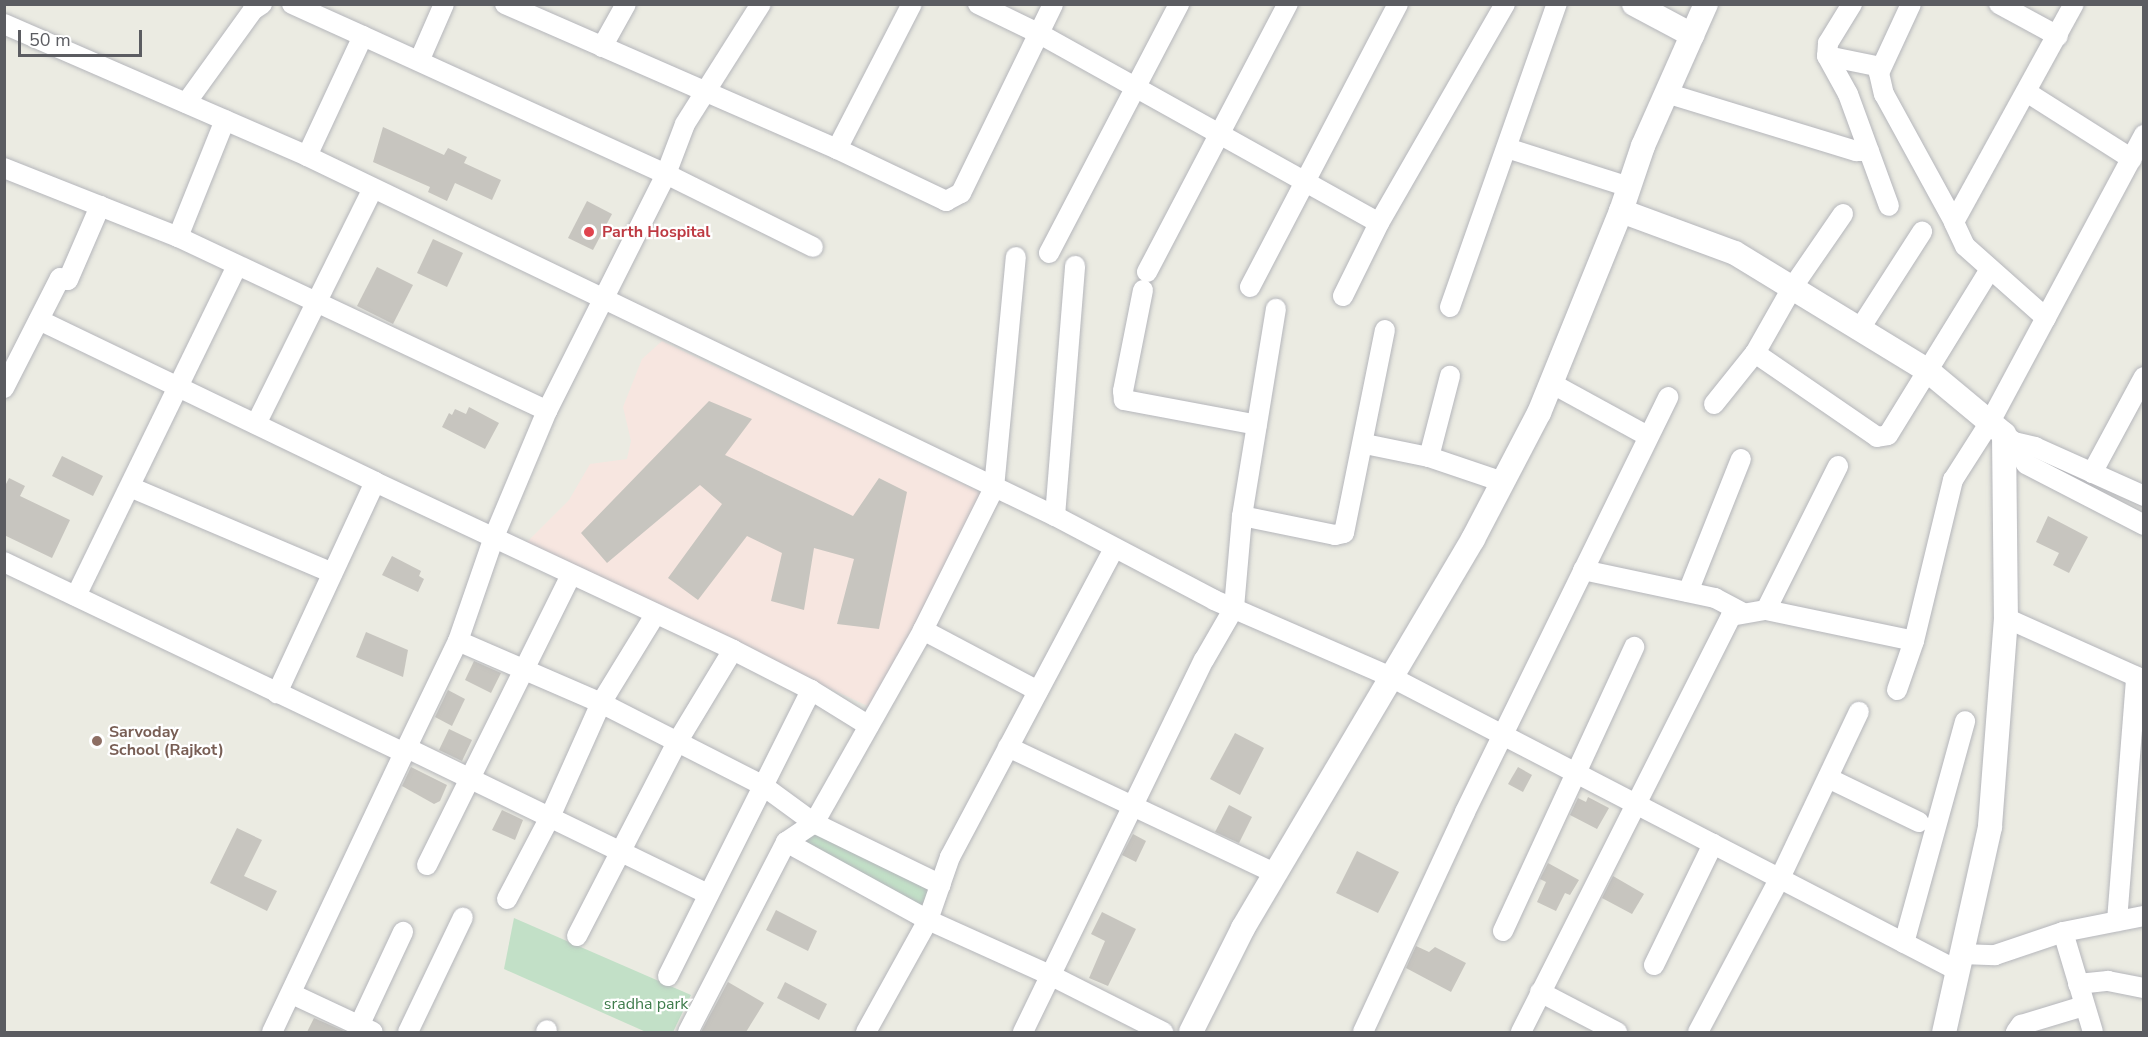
<!DOCTYPE html>
<style>
body{margin:0}
#map{position:relative;width:2148px;height:1037px;overflow:hidden;background:#ebebe2;font-family:"Nunito Sans",sans-serif}
div>[style]{position:absolute}
[style*='--x']{left:calc(var(--x)*1px);top:calc(var(--y)*1px);width:calc(var(--w)*1px);rotate:calc(var(--a)*1deg)}
.medical>*{inset:0;background:#f7e6e0}
.green>*{inset:0;background:#c2e0c7}
.building>*{inset:0;background:#c7c5bf}
.roads{filter:drop-shadow(0 0 2px #b5b6bb) drop-shadow(0 0 2px #b5b6bb)}
.minor>*{height:20px;margin:-10px;padding:0 10px;transform-origin:10px;border-radius:10px;background:#fff}
.tertiary>*{height:24px;margin:-12px;padding:0 12px;transform-origin:12px;border-radius:12px;background:#fff}
.dots>*{width:16px;height:16px;translate:-50% -50%;box-sizing:border-box;border:3px solid #fff;border-radius:50%}
span{translate:-50% -50%;white-space:nowrap;text-align:center;line-height:1.15;-webkit-text-stroke:4.5px #fff;paint-order:stroke}
.health-label{font-size:16px;color:#be3a42;font-weight:700}
.left{translate:0 -50%;text-align:left}
.education-label{font-size:16px;color:#785e54;font-weight:700}
.park-label{font-size:16px;color:#3f7c4c}
.frame{position:absolute;inset:0;border:6px solid #5b5c61;pointer-events:none}
.scale{position:absolute;left:18px;top:30px;width:124px;height:27px;box-sizing:border-box;border:3px solid #5b5c61;border-top:0;padding-left:8px;font-size:18px;line-height:21px;white-space:nowrap;color:#5b5c61;-webkit-text-stroke:4px #fff;paint-order:stroke}
</style>
<div id="map">
<div class="medical">
<i style="clip-path:polygon(662px 341px,982px 493px,874px 709px,569px 567px,527px 542px,569px 500px,590px 464px,627px 459px,631px 441px,623px 407px,642px 359px)"></i>
</div>
<div class="green">
<i style="clip-path:polygon(814px 823px,941px 885px,919px 915px,795px 847px)"></i>
<i style="clip-path:polygon(514px 918px,691px 995px,673px 1032px,646px 1032px,504px 969px)"></i>
</div>
<div class="building">
<i style="clip-path:polygon(383px 127px,444px 155px,448px 148px,467px 157px,464px 163px,501px 180px,492px 200px,455px 183px,447px 201px,428px 192px,430px 187px,373px 162px)"></i>
<i style="clip-path:polygon(587px 201px,612px 214px,593px 250px,568px 238px)"></i>
<i style="clip-path:polygon(433px 239px,463px 253px,447px 287px,417px 273px)"></i>
<i style="clip-path:polygon(377px 267px,413px 285px,393px 324px,357px 306px)"></i>
<i style="clip-path:polygon(709px 401px,752px 419px,725px 455px,853px 516px,879px 478px,907px 492px,879px 629px,837px 624px,854px 559px,814px 548px,804px 610px,771px 601px,782px 553px,747px 536px,698px 600px,668px 578px,722px 504px,700px 485px,607px 563px,581px 533px)"></i>
<i style="clip-path:polygon(469px 407px,499px 423px,485px 449px,442px 427px,449px 413px,452px 415px,455px 409px,466px 414px)"></i>
<i style="clip-path:polygon(62px 456px,103px 476px,93px 496px,52px 476px)"></i>
<i style="clip-path:polygon(9px 478px,25px 486px,20px 496px,70px 520px,52px 558px,4px 535px,4px 488px)"></i>
<i style="clip-path:polygon(2048px 516px,2088px 537px,2069px 573px,2053px 565px,2059px 553px,2036px 542px)"></i>
<i style="clip-path:polygon(392px 556px,421px 571px,419px 576px,424px 579px,418px 592px,382px 575px)"></i>
<i style="clip-path:polygon(366px 632px,408px 650px,403px 677px,356px 657px)"></i>
<i style="clip-path:polygon(474px 661px,501px 673px,491px 693px,465px 680px)"></i>
<i style="clip-path:polygon(448px 690px,465px 699px,452px 726px,435px 717px)"></i>
<i style="clip-path:polygon(449px 729px,472px 740px,462px 761px,439px 750px)"></i>
<i style="clip-path:polygon(1235px 733px,1264px 748px,1240px 795px,1210px 779px)"></i>
<i style="clip-path:polygon(411px 767px,447px 785px,440px 801px,434px 804px,402px 786px)"></i>
<i style="clip-path:polygon(1518px 767px,1532px 775px,1523px 792px,1508px 784px)"></i>
<i style="clip-path:polygon(1588px 797px,1609px 808px,1597px 829px,1570px 815px,1578px 798px,1586px 802px)"></i>
<i style="clip-path:polygon(1229px 805px,1252px 817px,1239px 843px,1215px 832px)"></i>
<i style="clip-path:polygon(502px 810px,523px 820px,515px 840px,492px 830px)"></i>
<i style="clip-path:polygon(237px 828px,262px 840px,244px 876px,277px 891px,267px 911px,210px 883px)"></i>
<i style="clip-path:polygon(1133px 834px,1146px 841px,1136px 862px,1122px 855px)"></i>
<i style="clip-path:polygon(1357px 851px,1399px 872px,1378px 913px,1336px 893px)"></i>
<i style="clip-path:polygon(1548px 863px,1579px 880px,1570px 895px,1565px 893px,1556px 911px,1537px 902px,1546px 882px,1540px 879px)"></i>
<i style="clip-path:polygon(1613px 876px,1644px 894px,1632px 914px,1602px 898px)"></i>
<i style="clip-path:polygon(776px 910px,817px 931px,808px 951px,766px 930px)"></i>
<i style="clip-path:polygon(1102px 912px,1136px 929px,1108px 986px,1089px 978px,1105px 941px,1091px 934px)"></i>
<i style="clip-path:polygon(1416px 946px,1429px 952px,1435px 947px,1466px 963px,1451px 992px,1406px 968px)"></i>
<i style="clip-path:polygon(728px 982px,764px 1003px,746px 1032px,701px 1032px)"></i>
<i style="clip-path:polygon(785px 982px,827px 1004px,819px 1020px,777px 998px)"></i>
<i style="clip-path:polygon(314px 1018px,346px 1032px,307px 1032px)"></i>
</div>
<div class="roads">
<div class="minor">
<i style="--x:292;--y:4;--w:78;--a:24.3"></i>
<i style="--x:505;--y:4;--w:362;--a:23.6"></i>
<i style="--x:837;--y:149;--w:121;--a:25.5"></i>
<i style="--x:946;--y:201;--w:17;--a:-28"></i>
<i style="--x:961;--y:193;--w:210;--a:-64"></i>
<i style="--x:978;--y:4;--w:67;--a:25.8"></i>
<i style="--x:1038;--y:33;--w:390;--a:29.1"></i>
<i style="--x:1852;--y:4;--w:46;--a:121.6"></i>
<i style="--x:1828;--y:43;--w:13;--a:94"></i>
<i style="--x:1827;--y:56;--w:43;--a:61.1"></i>
<i style="--x:1848;--y:94;--w:119;--a:69.9"></i>
<i style="--x:1911;--y:4;--w:76;--a:114.9"></i>
<i style="--x:1879;--y:73;--w:22;--a:77"></i>
<i style="--x:1884;--y:94;--w:146;--a:61.3"></i>
<i style="--x:1999;--y:4;--w:67;--a:28.5"></i>
<i style="--x:4;--y:24;--w:331;--a:23.5"></i>
<i style="--x:307;--y:156;--w:830;--a:25.7"></i>
<i style="--x:1055;--y:516;--w:180;--a:27.8"></i>
<i style="--x:1214;--y:600;--w:191;--a:23.5"></i>
<i style="--x:1389;--y:676;--w:641;--a:27.4"></i>
<i style="--x:602;--y:47;--w:49;--a:-60.8"></i>
<i style="--x:1827;--y:56;--w:55;--a:11.5"></i>
<i style="--x:420;--y:59;--w:60;--a:-66.4"></i>
<i style="--x:1666;--y:93;--w:199;--a:17"></i>
<i style="--x:1856;--y:151;--w:13;--a:0"></i>
<i style="--x:2028;--y:93;--w:123;--a:32.4"></i>
<i style="--x:186;--y:103;--w:115;--a:-54.2"></i>
<i style="--x:253;--y:10;--w:11;--a:-34"></i>
<i style="--x:1507;--y:148;--w:128;--a:17.7"></i>
<i style="--x:837;--y:149;--w:163;--a:-62.7"></i>
<i style="--x:307;--y:156;--w:132;--a:-65"></i>
<i style="--x:363;--y:36;--w:333;--a:24.5"></i>
<i style="--x:666;--y:174;--w:164;--a:26.4"></i>
<i style="--x:4;--y:168;--w:187;--a:21.6"></i>
<i style="--x:178;--y:237;--w:408;--a:25.2"></i>
<i style="--x:1843;--y:214;--w:90;--a:124.6"></i>
<i style="--x:1792;--y:288;--w:75;--a:119.6"></i>
<i style="--x:1755;--y:353;--w:148;--a:34.5"></i>
<i style="--x:1877;--y:437;--w:11;--a:-10"></i>
<i style="--x:1888;--y:435;--w:195;--a:-58.4"></i>
<i style="--x:178;--y:237;--w:126;--a:-68.1"></i>
<i style="--x:1049;--y:253;--w:281;--a:-62.4"></i>
<i style="--x:1147;--y:272;--w:303;--a:-62.3"></i>
<i style="--x:1250;--y:287;--w:319;--a:-62.4"></i>
<i style="--x:1143;--y:290;--w:103;--a:101.2"></i>
<i style="--x:1123;--y:391;--w:9;--a:84"></i>
<i style="--x:1124;--y:400;--w:135;--a:10.6"></i>
<i style="--x:1343;--y:296;--w:81;--a:-63.7"></i>
<i style="--x:1379;--y:223;--w:253;--a:-60.1"></i>
<i style="--x:1450;--y:307;--w:321;--a:-70.6"></i>
<i style="--x:2046;--y:318;--w:108;--a:-138.4"></i>
<i style="--x:1965;--y:246;--w:26;--a:-115"></i>
<i style="--x:1954;--y:222;--w:249;--a:-61.2"></i>
<i style="--x:39;--y:320;--w:373;--a:25.7"></i>
<i style="--x:375;--y:482;--w:233;--a:114.9"></i>
<i style="--x:1859;--y:330;--w:117;--a:-57.3"></i>
<i style="--x:1551;--y:383;--w:108;--a:28.7"></i>
<i style="--x:4;--y:388;--w:123;--a:-63"></i>
<i style="--x:60;--y:278;--w:8;--a:14"></i>
<i style="--x:68;--y:280;--w:81;--a:-66.6"></i>
<i style="--x:1714;--y:404;--w:65;--a:-51.2"></i>
<i style="--x:256;--y:424;--w:261;--a:-63.6"></i>
<i style="--x:2004;--y:434;--w:13;--a:39"></i>
<i style="--x:2014;--y:442;--w:25;--a:61"></i>
<i style="--x:2026;--y:464;--w:133;--a:27.3"></i>
<i style="--x:2014;--y:442;--w:22;--a:13"></i>
<i style="--x:2035;--y:447;--w:120;--a:24.2"></i>
<i style="--x:1365;--y:444;--w:65;--a:11.5"></i>
<i style="--x:1429;--y:457;--w:78;--a:18.7"></i>
<i style="--x:1429;--y:457;--w:84;--a:-75.5"></i>
<i style="--x:2092;--y:473;--w:109;--a:-61.6"></i>
<i style="--x:375;--y:482;--w:395;--a:25.1"></i>
<i style="--x:733;--y:650;--w:88;--a:27.1"></i>
<i style="--x:811;--y:690;--w:68;--a:31.8"></i>
<i style="--x:130;--y:487;--w:220;--a:23"></i>
<i style="--x:1055;--y:516;--w:251;--a:-85.4"></i>
<i style="--x:1242;--y:516;--w:95;--a:11.5"></i>
<i style="--x:1335;--y:535;--w:9;--a:-13"></i>
<i style="--x:1344;--y:533;--w:207;--a:-78.6"></i>
<i style="--x:4;--y:562;--w:443;--a:25.5"></i>
<i style="--x:404;--y:753;--w:309;--a:115.3"></i>
<i style="--x:1583;--y:570;--w:135;--a:12"></i>
<i style="--x:1715;--y:598;--w:32;--a:28"></i>
<i style="--x:1688;--y:592;--w:143;--a:-68.3"></i>
<i style="--x:76;--y:596;--w:367;--a:-64"></i>
<i style="--x:1766;--y:610;--w:161;--a:-63.4"></i>
<i style="--x:2006;--y:618;--w:151;--a:24.2"></i>
<i style="--x:923;--y:630;--w:130;--a:27.9"></i>
<i style="--x:458;--y:641;--w:156;--a:23.4"></i>
<i style="--x:601;--y:703;--w:181;--a:27"></i>
<i style="--x:762;--y:785;--w:64;--a:36.2"></i>
<i style="--x:814;--y:823;--w:141;--a:26"></i>
<i style="--x:1897;--y:690;--w:52;--a:-70.9"></i>
<i style="--x:1008;--y:747;--w:294;--a:25.3"></i>
<i style="--x:407;--y:748;--w:335;--a:25.9"></i>
<i style="--x:404;--y:753;--w:124;--a:-64.3"></i>
<i style="--x:458;--y:641;--w:110;--a:-70.9"></i>
<i style="--x:494;--y:537;--w:137;--a:-67.2"></i>
<i style="--x:547;--y:411;--w:265;--a:-63.3"></i>
<i style="--x:666;--y:174;--w:53;--a:-69.2"></i>
<i style="--x:685;--y:124;--w:142;--a:-57.7"></i>
<i style="--x:1828;--y:778;--w:101;--a:25.8"></i>
<i style="--x:786;--y:842;--w:162;--a:28.8"></i>
<i style="--x:928;--y:920;--w:134;--a:24.3"></i>
<i style="--x:1050;--y:975;--w:127;--a:26.8"></i>
<i style="--x:427;--y:865;--w:322;--a:-63.6"></i>
<i style="--x:507;--y:899;--w:93;--a:-62.3"></i>
<i style="--x:550;--y:817;--w:125;--a:-65.9"></i>
<i style="--x:601;--y:703;--w:103;--a:-58.5"></i>
<i style="--x:2117;--y:921;--w:245;--a:-85.5"></i>
<i style="--x:1503;--y:931;--w:313;--a:-65.2"></i>
<i style="--x:2063;--y:932;--w:104;--a:73.3"></i>
<i style="--x:577;--y:936;--w:216;--a:-62.7"></i>
<i style="--x:676;--y:744;--w:110;--a:-58.8"></i>
<i style="--x:1904;--y:943;--w:230;--a:-74.6"></i>
<i style="--x:1961;--y:954;--w:34;--a:2"></i>
<i style="--x:1995;--y:955;--w:72;--a:-18.7"></i>
<i style="--x:2063;--y:932;--w:83;--a:-11.2"></i>
<i style="--x:1654;--y:965;--w:135;--a:-64"></i>
<i style="--x:668;--y:976;--w:320;--a:-63.4"></i>
<i style="--x:2078;--y:984;--w:30;--a:-6"></i>
<i style="--x:2108;--y:981;--w:37;--a:11"></i>
<i style="--x:1540;--y:992;--w:87;--a:27.5"></i>
<i style="--x:292;--y:994;--w:89;--a:25.1"></i>
<i style="--x:359;--y:1026;--w:104;--a:-64.9"></i>
<i style="--x:408;--y:1032;--w:127;--a:-64.4"></i>
<i style="--x:546;--y:1032;--w:2;--a:-63"></i>
<i style="--x:688;--y:1032;--w:214;--a:-62.7"></i>
<i style="--x:786;--y:842;--w:34;--a:-34"></i>
<i style="--x:814;--y:823;--w:222;--a:-60.5"></i>
<i style="--x:923;--y:630;--w:159;--a:-63.4"></i>
<i style="--x:994;--y:488;--w:232;--a:-84.6"></i>
<i style="--x:866;--y:1032;--w:128;--a:-61"></i>
<i style="--x:928;--y:920;--w:67;--a:-70.8"></i>
<i style="--x:950;--y:857;--w:349;--a:-62"></i>
<i style="--x:1023;--y:1032;--w:414;--a:-64.1"></i>
<i style="--x:1204;--y:660;--w:60;--a:-60"></i>
<i style="--x:1234;--y:608;--w:92;--a:-85"></i>
<i style="--x:1242;--y:516;--w:210;--a:-80.7"></i>
<i style="--x:1363;--y:1032;--w:242;--a:-65.1"></i>
<i style="--x:1465;--y:812;--w:462;--a:-63.9"></i>
<i style="--x:1521;--y:1032;--w:466;--a:-63.2"></i>
<i style="--x:1731;--y:616;--w:36;--a:-10"></i>
<i style="--x:1766;--y:610;--w:151;--a:11.8"></i>
<i style="--x:1914;--y:641;--w:166;--a:-76.4"></i>
<i style="--x:1953;--y:480;--w:69;--a:-57.5"></i>
<i style="--x:1990;--y:422;--w:326;--a:-61.8"></i>
<i style="--x:1698;--y:1032;--w:174;--a:-62"></i>
<i style="--x:1780;--y:878;--w:184;--a:-64.6"></i>
<i style="--x:2016;--y:1032;--w:9;--a:-54"></i>
<i style="--x:2021;--y:1025;--w:66;--a:-16.8"></i>
</div>
<div class="tertiary">
<i style="--x:1634;--y:4;--w:66;--a:28.1"></i>
<i style="--x:1621;--y:211;--w:121;--a:20.2"></i>
<i style="--x:1735;--y:253;--w:226;--a:31.4"></i>
<i style="--x:1928;--y:371;--w:99;--a:39.7"></i>
<i style="--x:2004;--y:434;--w:184;--a:89.4"></i>
<i style="--x:2006;--y:618;--w:210;--a:94.4"></i>
<i style="--x:1990;--y:827;--w:210;--a:102.6"></i>
<i style="--x:1191;--y:1032;--w:116;--a:-63.4"></i>
<i style="--x:1243;--y:928;--w:452;--a:-59.4"></i>
<i style="--x:1473;--y:539;--w:142;--a:-62.4"></i>
<i style="--x:1539;--y:413;--w:218;--a:-67.9"></i>
<i style="--x:1621;--y:211;--w:69;--a:-71.3"></i>
<i style="--x:1643;--y:146;--w:155;--a:-66.1"></i>
</div>
</div>
<div class="dots">
<i style="left:589px;top:232px;background:#e0444e"></i>
<i style="left:97px;top:741px;background:#8d6e63"></i>
</div>
<div class="health-label">
<span class="left" style="left:602px;top:232px">Parth Hospital</span>
</div>
<div class="education-label">
<span class="left" style="left:109px;top:741px">Sarvoday<br>School (Rajkot)</span>
</div>
<div class="park-label">
<span style="left:646px;top:1004px">sradha park</span>
</div>
<div class="frame"></div>
<div class="scale">50 m</div>
</div>
